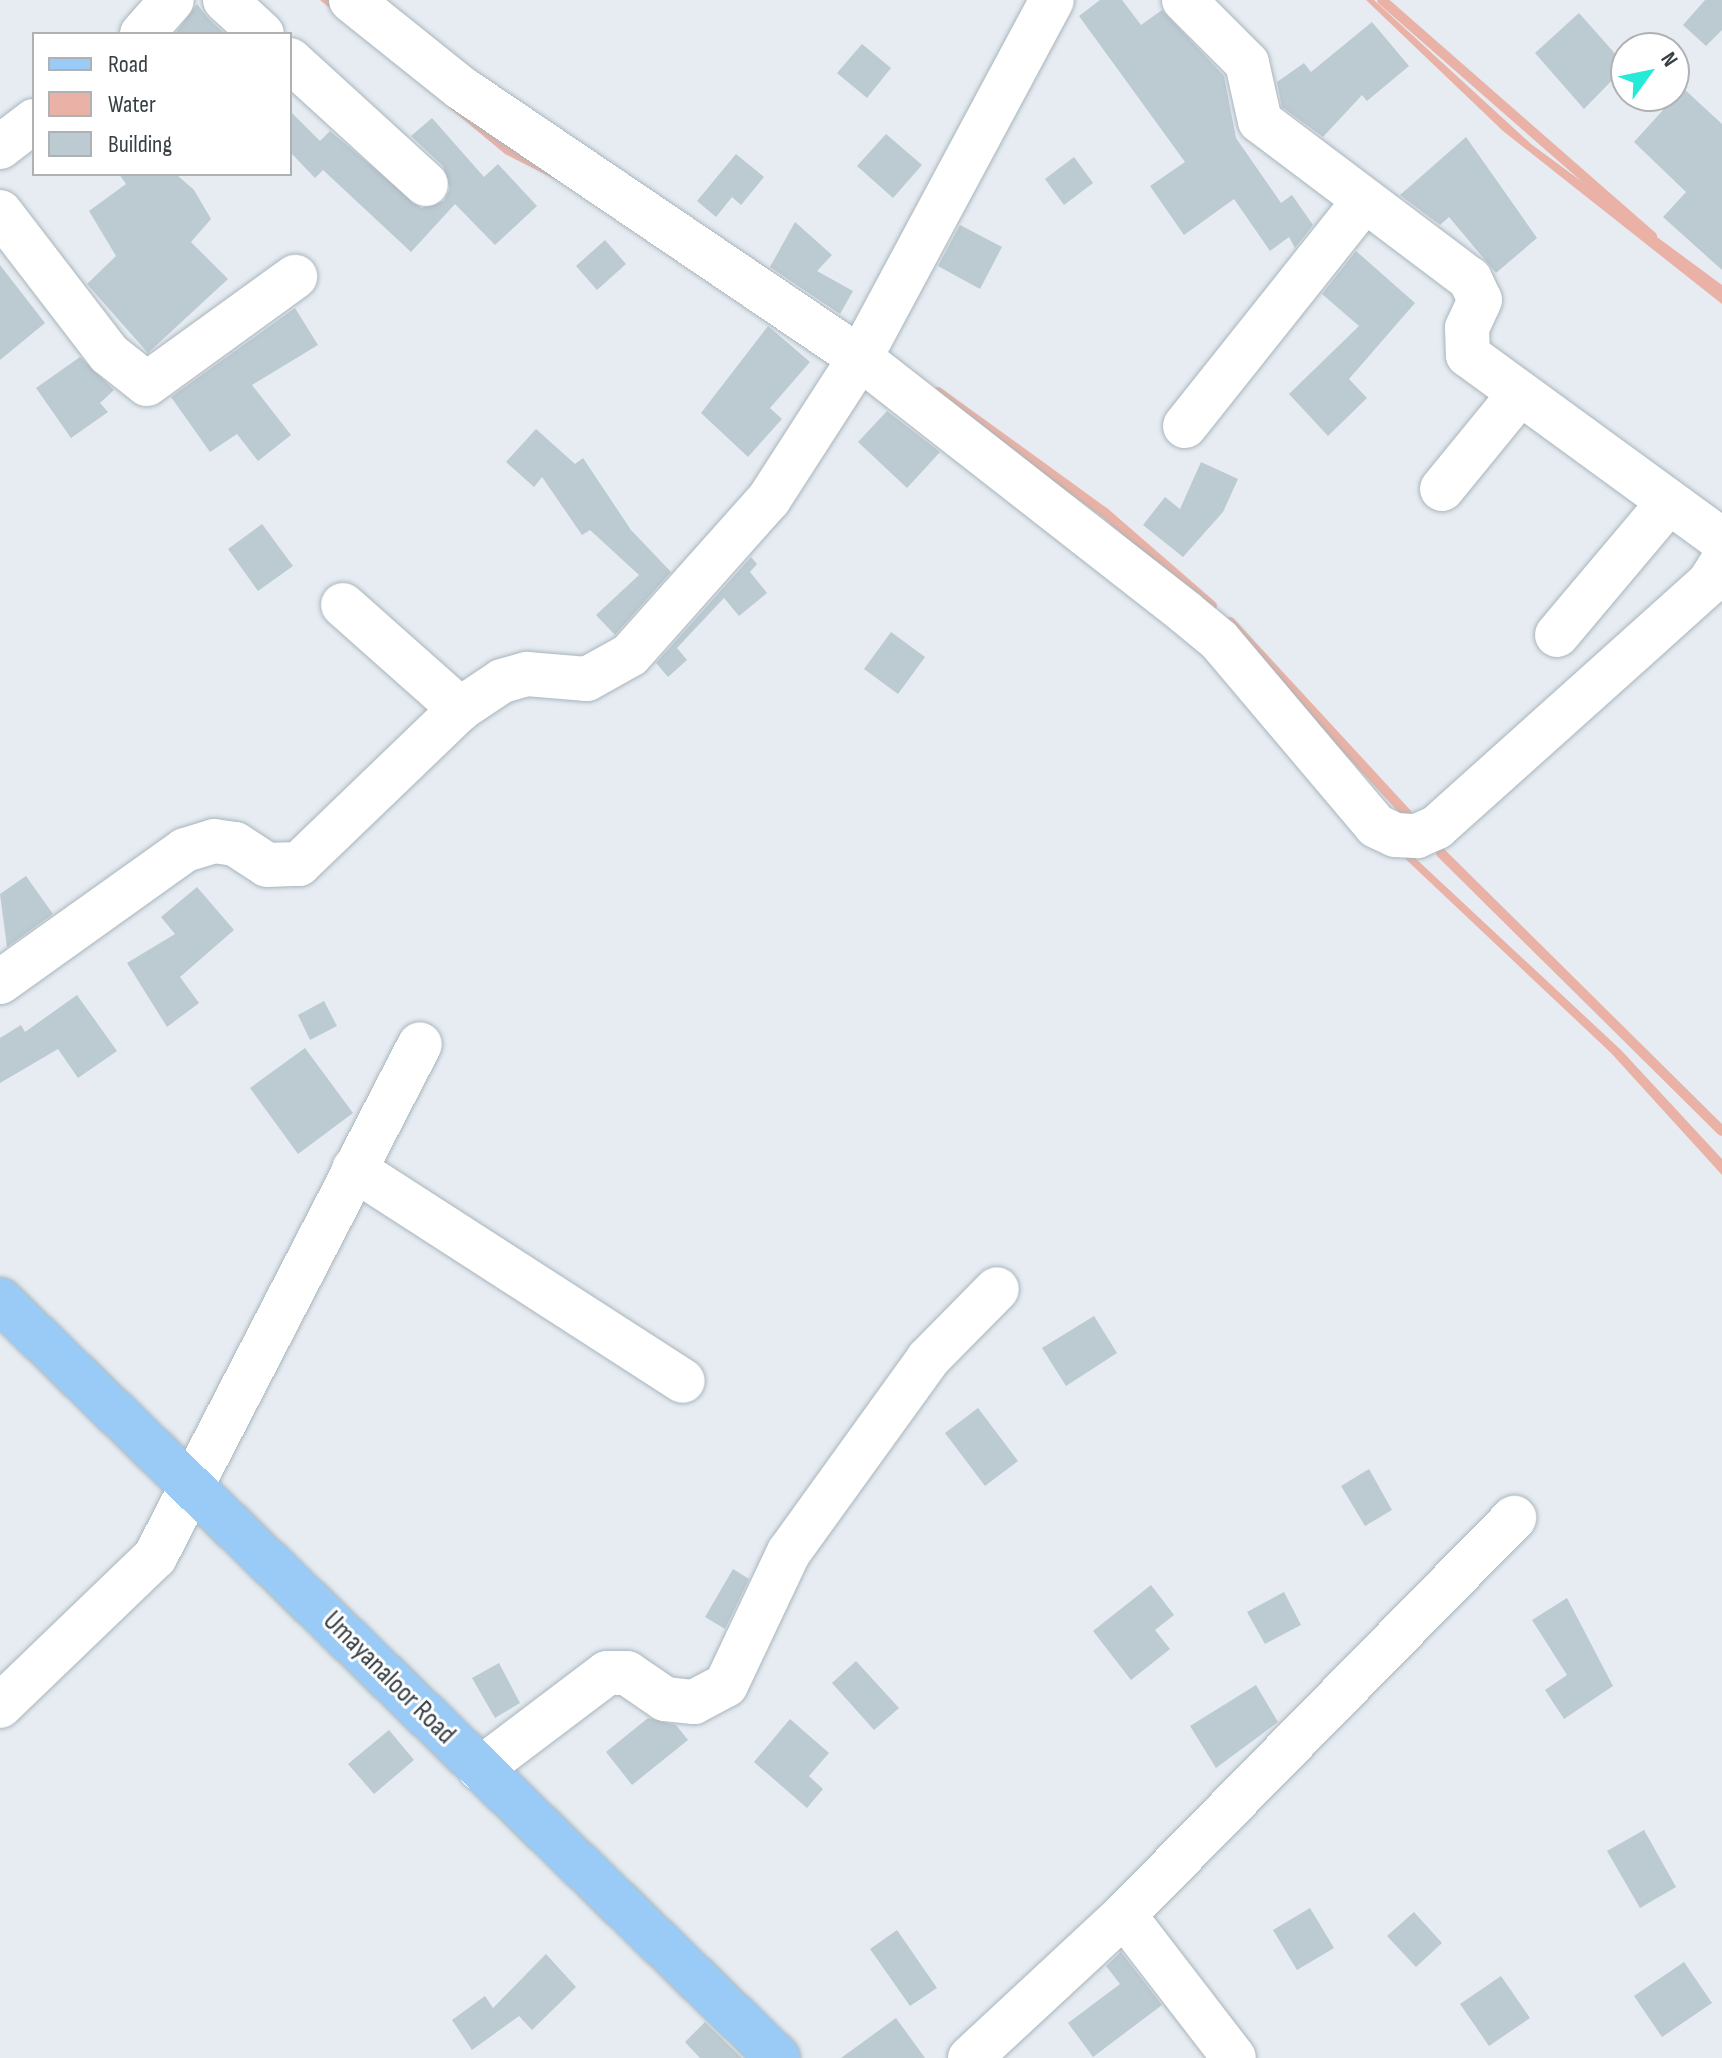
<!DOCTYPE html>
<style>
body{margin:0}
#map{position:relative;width:1722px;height:2058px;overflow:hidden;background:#e6ecf2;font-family:"Sofia Sans Condensed",sans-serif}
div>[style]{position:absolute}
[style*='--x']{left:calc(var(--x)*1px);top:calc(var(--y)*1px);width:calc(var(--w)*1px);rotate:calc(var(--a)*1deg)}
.water>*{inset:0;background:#eab2a6}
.stream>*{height:10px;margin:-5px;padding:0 5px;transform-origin:5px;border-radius:5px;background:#eab2a6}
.building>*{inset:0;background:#bccad2}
.roads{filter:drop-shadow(0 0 2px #a9b5bc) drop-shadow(0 0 2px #a9b5bc)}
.minor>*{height:44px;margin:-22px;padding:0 22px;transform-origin:22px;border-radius:22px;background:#fff}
.major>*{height:44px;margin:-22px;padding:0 22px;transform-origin:22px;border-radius:22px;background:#9acbf7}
span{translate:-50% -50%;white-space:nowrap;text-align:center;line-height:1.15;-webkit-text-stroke:6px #fff;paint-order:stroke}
.street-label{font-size:28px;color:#363f44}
.legend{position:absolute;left:32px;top:32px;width:260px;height:144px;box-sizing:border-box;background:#fff;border:2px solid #afb2b4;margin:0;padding:10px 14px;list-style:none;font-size:24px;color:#363f44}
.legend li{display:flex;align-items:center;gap:16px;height:40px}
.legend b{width:40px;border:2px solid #afb2b4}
.north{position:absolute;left:1610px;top:32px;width:80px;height:80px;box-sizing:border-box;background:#fff;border:2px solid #afb2b4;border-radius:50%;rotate:57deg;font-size:22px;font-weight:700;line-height:32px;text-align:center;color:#363f44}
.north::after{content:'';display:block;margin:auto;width:28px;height:36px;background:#25ead8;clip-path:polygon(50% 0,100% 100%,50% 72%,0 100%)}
</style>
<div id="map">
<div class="water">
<i style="clip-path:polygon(320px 0,338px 0,621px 213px,505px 154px)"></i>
<i style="clip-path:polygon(1366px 0,1374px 0,1531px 144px,1722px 285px,1722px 304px,1503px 131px)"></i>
<i style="clip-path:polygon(1379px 834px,1399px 843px,1621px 1050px,1722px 1159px,1722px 1175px,1611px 1053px)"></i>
</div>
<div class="stream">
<i style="--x:1382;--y:0;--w:359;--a:41.2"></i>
<i style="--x:938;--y:392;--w:205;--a:35.9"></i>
<i style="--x:1104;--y:512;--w:143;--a:41"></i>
<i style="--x:1230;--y:622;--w:260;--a:47.3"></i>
<i style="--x:1441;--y:853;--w:395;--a:44.7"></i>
</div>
<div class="building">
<i style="clip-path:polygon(1100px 0,1122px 0,1141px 25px,1162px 10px,1224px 76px,1236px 138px,1281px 203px,1292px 195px,1313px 225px,1295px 248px,1289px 237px,1270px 251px,1234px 199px,1184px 235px,1150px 186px,1185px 162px,1079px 16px)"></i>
<i style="clip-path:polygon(1705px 0,1722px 0,1722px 30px,1706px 46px,1683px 25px)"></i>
<i style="clip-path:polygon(197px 4px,208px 18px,225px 34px,175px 34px)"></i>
<i style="clip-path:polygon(1579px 13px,1626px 66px,1584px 109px,1535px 53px)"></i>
<i style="clip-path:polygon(1372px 22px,1409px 66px,1367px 101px,1362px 95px,1323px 137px,1282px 107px,1277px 82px,1304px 63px,1311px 72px)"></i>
<i style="clip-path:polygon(862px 44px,891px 68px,867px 98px,837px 73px)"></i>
<i style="clip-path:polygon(1683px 88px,1722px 124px,1722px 270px,1663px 217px,1686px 192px,1634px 142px)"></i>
<i style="clip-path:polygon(290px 111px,320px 141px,330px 131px,421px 208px,444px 201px,450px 189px,443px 166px,411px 136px,432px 118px,484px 177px,498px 164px,537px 206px,495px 245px,455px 204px,411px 252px,323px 170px,315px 178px,290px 152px)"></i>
<i style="clip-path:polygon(886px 134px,922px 165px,893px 198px,857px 166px)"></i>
<i style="clip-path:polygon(1466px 137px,1537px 238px,1496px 273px,1449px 217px,1440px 225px,1400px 195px)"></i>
<i style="clip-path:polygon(736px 154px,764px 177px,741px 205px,732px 197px,716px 217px,697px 201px)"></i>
<i style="clip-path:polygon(1074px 157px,1093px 183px,1064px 205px,1045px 179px)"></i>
<i style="clip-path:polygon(119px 174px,176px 174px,194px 190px,211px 219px,191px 242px,228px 279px,148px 353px,87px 284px,116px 256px,89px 211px,126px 184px)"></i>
<i style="clip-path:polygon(795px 222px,832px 255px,817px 271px,853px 291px,840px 314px,770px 267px)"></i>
<i style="clip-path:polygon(960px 225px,1002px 247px,980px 289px,938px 266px)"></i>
<i style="clip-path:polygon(605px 240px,626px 264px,597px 290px,576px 266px)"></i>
<i style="clip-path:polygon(1356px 251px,1415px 303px,1349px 379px,1367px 398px,1328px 436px,1289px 394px,1359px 326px,1322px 294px)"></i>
<i style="clip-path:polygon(0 265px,45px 323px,0 360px)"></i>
<i style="clip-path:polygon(295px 308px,318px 345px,252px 385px,291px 435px,258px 461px,237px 434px,210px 452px,171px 397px)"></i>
<i style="clip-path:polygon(768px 326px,810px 362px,770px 408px,782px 419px,748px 457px,701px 413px)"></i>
<i style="clip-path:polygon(80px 357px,114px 390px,100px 403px,108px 412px,71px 438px,36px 388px)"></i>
<i style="clip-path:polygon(887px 411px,940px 452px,907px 488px,858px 442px)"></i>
<i style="clip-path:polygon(536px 429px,575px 464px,583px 458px,631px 530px,671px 572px,615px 635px,596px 615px,639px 575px,590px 530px,582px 535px,542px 477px,534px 487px,506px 462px)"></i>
<i style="clip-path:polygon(1201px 462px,1238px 479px,1223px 512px,1183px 557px,1143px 525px,1165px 497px,1180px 509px)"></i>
<i style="clip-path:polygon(262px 524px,293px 566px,258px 591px,228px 549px)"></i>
<i style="clip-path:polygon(751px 557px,757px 564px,750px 572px,767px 593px,739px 616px,724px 598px,677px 648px,687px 660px,668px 677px,656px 663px)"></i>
<i style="clip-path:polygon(891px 632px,925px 657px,898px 694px,864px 669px)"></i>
<i style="clip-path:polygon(26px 876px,53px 914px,7px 947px,0 894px)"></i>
<i style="clip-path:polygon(197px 887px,234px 930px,180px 977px,199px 1003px,167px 1027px,127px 963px,175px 934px,161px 917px)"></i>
<i style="clip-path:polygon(77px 995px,117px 1051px,78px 1078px,58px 1049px,0 1083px,0 1038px,21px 1025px,25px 1032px)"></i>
<i style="clip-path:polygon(324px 1001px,337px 1026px,310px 1040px,298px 1015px)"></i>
<i style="clip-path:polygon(305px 1048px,353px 1113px,298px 1154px,250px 1088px)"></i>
<i style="clip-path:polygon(1094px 1316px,1117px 1353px,1066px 1386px,1042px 1348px)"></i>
<i style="clip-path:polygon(978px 1408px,1018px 1461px,985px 1486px,945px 1433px)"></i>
<i style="clip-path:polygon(1369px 1469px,1392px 1510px,1365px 1526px,1341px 1486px)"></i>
<i style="clip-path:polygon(733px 1569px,749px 1579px,725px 1629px,705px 1617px)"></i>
<i style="clip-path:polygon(1151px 1585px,1174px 1615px,1155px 1630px,1170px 1649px,1131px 1680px,1093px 1631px)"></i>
<i style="clip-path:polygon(1284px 1592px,1301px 1625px,1265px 1644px,1247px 1612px)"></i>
<i style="clip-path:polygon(1567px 1598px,1613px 1686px,1564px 1719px,1545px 1690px,1567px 1675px,1532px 1620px)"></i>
<i style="clip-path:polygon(856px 1661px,899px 1708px,874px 1730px,832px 1683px)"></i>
<i style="clip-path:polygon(499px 1663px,520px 1703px,495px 1718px,472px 1678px)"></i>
<i style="clip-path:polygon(1256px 1685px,1278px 1722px,1216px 1768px,1190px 1726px)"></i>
<i style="clip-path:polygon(648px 1718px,676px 1725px,688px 1740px,632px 1785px,606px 1752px)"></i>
<i style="clip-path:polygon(790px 1719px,829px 1753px,809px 1776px,823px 1789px,807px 1808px,754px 1762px)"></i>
<i style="clip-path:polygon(389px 1730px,414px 1760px,374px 1794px,348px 1764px)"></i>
<i style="clip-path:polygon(1644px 1830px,1676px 1887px,1640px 1908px,1607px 1851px)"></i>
<i style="clip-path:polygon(1310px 1908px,1334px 1948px,1297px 1970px,1273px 1930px)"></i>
<i style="clip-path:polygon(1414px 1912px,1442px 1943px,1416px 1967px,1387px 1936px)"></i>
<i style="clip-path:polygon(897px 1930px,937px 1988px,910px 2006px,870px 1949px)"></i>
<i style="clip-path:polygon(1121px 1952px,1162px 2005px,1093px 2057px,1068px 2023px,1120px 1984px,1106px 1966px)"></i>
<i style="clip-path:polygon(546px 1954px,576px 1987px,532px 2030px,519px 2016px,472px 2050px,452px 2020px,485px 1996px,493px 2008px)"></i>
<i style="clip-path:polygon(1684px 1962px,1712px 2003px,1662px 2037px,1634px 1996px)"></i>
<i style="clip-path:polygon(1501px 1976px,1530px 2018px,1489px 2046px,1460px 2004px)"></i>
<i style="clip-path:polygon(896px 2018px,925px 2058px,841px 2058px)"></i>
<i style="clip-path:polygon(705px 2022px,742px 2058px,700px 2058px,685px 2042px)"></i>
</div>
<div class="roads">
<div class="minor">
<i style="--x:225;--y:0;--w:50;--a:42.6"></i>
<i style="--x:351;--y:0;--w:141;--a:38.7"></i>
<i style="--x:461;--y:88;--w:482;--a:34.1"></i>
<i style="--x:860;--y:358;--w:412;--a:38"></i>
<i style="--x:1185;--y:612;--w:44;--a:39.5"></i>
<i style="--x:1219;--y:640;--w:243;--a:49.8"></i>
<i style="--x:1376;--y:826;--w:21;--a:25"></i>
<i style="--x:1395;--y:835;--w:22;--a:3"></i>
<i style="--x:1417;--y:836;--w:22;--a:-24"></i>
<i style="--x:1437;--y:827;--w:365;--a:-41.9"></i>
<i style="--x:1709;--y:583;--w:25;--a:-58"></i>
<i style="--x:1184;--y:0;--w:89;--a:45"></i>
<i style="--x:1247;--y:63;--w:59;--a:77.4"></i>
<i style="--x:1260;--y:121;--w:263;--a:37"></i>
<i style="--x:1470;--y:279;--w:23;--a:65"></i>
<i style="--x:1480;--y:300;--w:31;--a:115"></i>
<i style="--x:1467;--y:328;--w:27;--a:88"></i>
<i style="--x:1468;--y:355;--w:314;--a:36.1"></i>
<i style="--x:142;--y:34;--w:45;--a:-48.6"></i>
<i style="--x:290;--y:60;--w:184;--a:42.4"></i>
<i style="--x:0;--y:147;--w:43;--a:-37.4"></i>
<i style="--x:0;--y:212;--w:179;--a:52.5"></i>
<i style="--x:109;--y:354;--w:48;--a:38.3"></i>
<i style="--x:147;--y:384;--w:183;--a:-35.9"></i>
<i style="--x:1185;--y:426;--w:288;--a:-51.5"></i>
<i style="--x:1442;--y:489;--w:119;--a:-50.8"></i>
<i style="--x:343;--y:605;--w:157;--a:41.6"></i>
<i style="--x:1557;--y:635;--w:172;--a:-49.9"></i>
<i style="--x:0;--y:982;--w:227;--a:-35.5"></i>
<i style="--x:185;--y:850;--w:30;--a:-17"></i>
<i style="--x:214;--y:841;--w:21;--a:8"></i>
<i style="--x:235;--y:844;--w:38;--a:33"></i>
<i style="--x:267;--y:865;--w:32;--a:-2"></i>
<i style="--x:299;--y:864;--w:223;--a:-43.9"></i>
<i style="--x:460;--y:709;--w:50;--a:-33.7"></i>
<i style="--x:502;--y:681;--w:26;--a:-16"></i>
<i style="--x:527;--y:674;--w:60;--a:4.8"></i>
<i style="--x:587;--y:679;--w:49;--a:-29.2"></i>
<i style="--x:630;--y:655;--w:209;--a:-48.3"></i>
<i style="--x:769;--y:499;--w:168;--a:-57.2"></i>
<i style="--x:860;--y:358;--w:406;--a:-61.8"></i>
<i style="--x:354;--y:1169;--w:391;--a:32.8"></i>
<i style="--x:0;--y:1706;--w:215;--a:-43.9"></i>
<i style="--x:155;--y:1557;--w:577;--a:-62.68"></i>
<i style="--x:480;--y:1769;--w:159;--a:-37.1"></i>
<i style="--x:607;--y:1673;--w:20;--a:0"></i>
<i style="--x:627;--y:1673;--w:46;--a:34.4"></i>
<i style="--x:665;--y:1699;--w:29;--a:6"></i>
<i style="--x:694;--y:1702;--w:36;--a:-28"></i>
<i style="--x:726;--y:1685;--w:147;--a:-64.7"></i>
<i style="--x:789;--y:1552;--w:238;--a:-54.2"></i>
<i style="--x:928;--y:1359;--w:98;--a:-45.4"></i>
<i style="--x:1124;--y:1915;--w:557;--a:-45.51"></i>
<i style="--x:970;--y:2058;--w:210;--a:-42.9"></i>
<i style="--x:1124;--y:1915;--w:180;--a:52.4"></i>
</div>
<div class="major">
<i style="--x:0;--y:1300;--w:1086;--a:44.25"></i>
</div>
</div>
<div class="street-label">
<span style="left:389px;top:1678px;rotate:45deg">Umayanaloor Road</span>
</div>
<ul class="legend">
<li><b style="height:10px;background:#9acbf7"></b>Road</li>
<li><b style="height:22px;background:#eab2a6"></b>Water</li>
<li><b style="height:22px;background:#bccad2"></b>Building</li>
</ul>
<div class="north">N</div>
</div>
